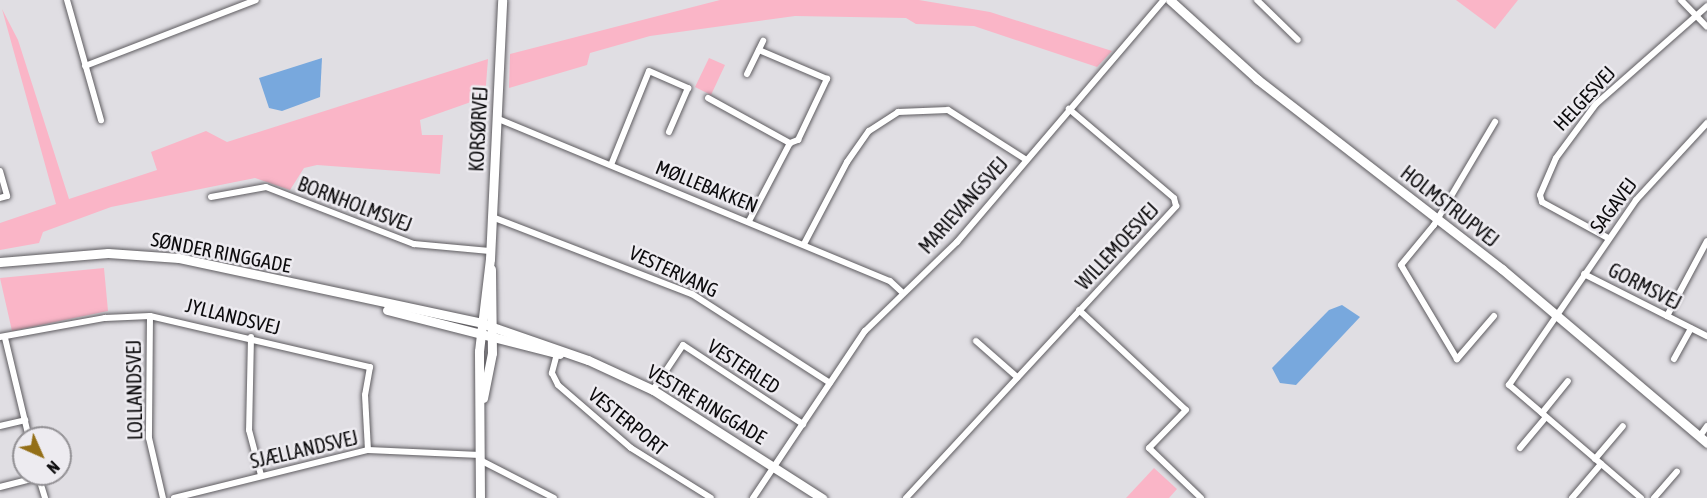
<!DOCTYPE html>
<meta charset="utf-8">
<style>
body{margin:0}
#map{position:relative;width:1707px;height:498px;overflow:hidden;background:#e0dee3;font-family:"Asap Condensed",sans-serif}
div>[style]{position:absolute}
[style*='--x']{left:calc(var(--x)*1px);top:calc(var(--y)*1px);width:calc(var(--w)*1px);rotate:calc(var(--a)*1deg)}
.green>*{inset:0;background:#fab5c7}
.water>*{inset:0;background:#78a8dd}
.roads{filter:drop-shadow(0 0 2px #5e5c60) drop-shadow(0 0 2px #5e5c60)}
.street>*{height:6px;margin:-3px;padding:0 3px;transform-origin:3px;border-radius:3px;background:#fff}
.secondary>*{height:9px;margin:-4.5px;padding:0 4.5px;transform-origin:4.5px;border-radius:4.5px;background:#fff}
span{translate:-50% -50%;white-space:nowrap;text-align:center;line-height:1.15;-webkit-text-stroke:5px #edebf0;paint-order:stroke}
.street-label{font-size:20px;color:#0c0b0d}
.north{position:absolute;left:12px;top:426px;width:60px;height:60px;box-sizing:border-box;background:#edebf0;border:2px solid #939195;border-radius:50%;rotate:135deg;font-size:16px;font-weight:700;line-height:24px;text-align:center;color:#0c0b0d}
.north::after{content:'';display:block;margin:auto;width:21px;height:27px;background:#946f17;clip-path:polygon(50% 0,100% 100%,50% 72%,0 100%)}
</style>
<div id="map">
<div class="green">
<i style="clip-path:polygon(720px 0,919px 0,990px 12px,1112px 51px,1097px 67px,974px 26px,916px 24px,906px 18px,795px 16px,650px 36px,590px 53px,587px 65px,509px 88px,510px 54px)"></i>
<i style="clip-path:polygon(1456px 0,1518px 0,1495px 29px)"></i>
<i style="clip-path:polygon(2px 9px,18px 40px,69px 199px,157px 170px,151px 152px,206px 131px,227px 142px,488px 59px,485px 97px,420px 120px,422px 135px,443px 135px,440px 174px,317px 165px,304px 168px,290px 190px,255px 178px,111px 207px,43px 232px,39px 243px,0 250px,0 223px,56px 204px)"></i>
<i style="clip-path:polygon(709px 58px,725px 65px,711px 95px,695px 87px)"></i>
<i style="clip-path:polygon(104px 268px,108px 311px,12px 331px,0 278px)"></i>
<i style="clip-path:polygon(1154px 468px,1177px 489px,1169px 498px,1126px 498px)"></i>
</div>
<div class="water">
<i style="clip-path:polygon(322px 58px,320px 97px,282px 111px,269px 108px,259px 78px)"></i>
<i style="clip-path:polygon(1342px 305px,1360px 317px,1296px 385px,1280px 383px,1272px 368px,1329px 310px)"></i>
</div>
<div class="roads">
<div class="street">
<i style="--x:67;--y:0;--w:125;--a:74.2"></i>
<i style="--x:1257;--y:0;--w:57;--a:44.3"></i>
<i style="--x:1681;--y:0;--w:37;--a:46"></i>
<i style="--x:85;--y:66;--w:183;--a:-21.1"></i>
<i style="--x:747;--y:74;--w:37;--a:-64"></i>
<i style="--x:708;--y:98;--w:94;--a:28.8"></i>
<i style="--x:790;--y:143;--w:9;--a:-21"></i>
<i style="--x:798;--y:140;--w:68;--a:-64.6"></i>
<i style="--x:827;--y:79;--w:74;--a:-156.9"></i>
<i style="--x:496;--y:118;--w:426;--a:22.5"></i>
<i style="--x:890;--y:281;--w:16;--a:43"></i>
<i style="--x:611;--y:165;--w:101;--a:-68"></i>
<i style="--x:649;--y:71;--w:43;--a:23.6"></i>
<i style="--x:688;--y:88;--w:48;--a:113.4"></i>
<i style="--x:0;--y:171;--w:26;--a:74"></i>
<i style="--x:7;--y:196;--w:7;--a:164"></i>
<i style="--x:211;--y:197;--w:56;--a:-10.3"></i>
<i style="--x:266;--y:187;--w:159;--a:21.1"></i>
<i style="--x:414;--y:244;--w:76;--a:5.3"></i>
<i style="--x:492;--y:217;--w:214;--a:21.1"></i>
<i style="--x:692;--y:294;--w:164;--a:32.8"></i>
<i style="--x:749;--y:221;--w:88;--a:-62.3"></i>
<i style="--x:1608;--y:238;--w:75;--a:-151.4"></i>
<i style="--x:1542;--y:202;--w:7;--a:-106"></i>
<i style="--x:1540;--y:195;--w:40;--a:-66.6"></i>
<i style="--x:1556;--y:158;--w:67;--a:-53.5"></i>
<i style="--x:1596;--y:104;--w:148;--a:-41.4"></i>
<i style="--x:804;--y:244;--w:93;--a:-62.3"></i>
<i style="--x:847;--y:162;--w:38;--a:-55"></i>
<i style="--x:869;--y:131;--w:35;--a:-33"></i>
<i style="--x:898;--y:112;--w:50;--a:-2.3"></i>
<i style="--x:948;--y:110;--w:91;--a:32.5"></i>
<i style="--x:1584;--y:274;--w:138;--a:26.8"></i>
<i style="--x:1079;--y:310;--w:146;--a:43.1"></i>
<i style="--x:1186;--y:410;--w:53;--a:134.2"></i>
<i style="--x:1149;--y:448;--w:72;--a:43.9"></i>
<i style="--x:150;--y:316;--w:122;--a:90.5"></i>
<i style="--x:149;--y:438;--w:62;--a:76.9"></i>
<i style="--x:1494;--y:316;--w:57;--a:130.7"></i>
<i style="--x:1457;--y:359;--w:109;--a:-120.8"></i>
<i style="--x:1401;--y:265;--w:52;--a:-50.5"></i>
<i style="--x:1434;--y:225;--w:120;--a:-59.4"></i>
<i style="--x:1667;--y:316;--w:85;--a:-61.9"></i>
<i style="--x:0;--y:337;--w:107;--a:-10.3"></i>
<i style="--x:105;--y:318;--w:45;--a:-2.5"></i>
<i style="--x:150;--y:316;--w:226;--a:13.1"></i>
<i style="--x:370;--y:367;--w:28;--a:100"></i>
<i style="--x:365;--y:395;--w:55;--a:86.9"></i>
<i style="--x:251;--y:337;--w:93;--a:91.2"></i>
<i style="--x:249;--y:430;--w:47;--a:75.1"></i>
<i style="--x:5;--y:338;--w:103;--a:76.5"></i>
<i style="--x:976;--y:341;--w:55;--a:41.3"></i>
<i style="--x:558;--y:350;--w:24;--a:105"></i>
<i style="--x:552;--y:373;--w:13;--a:63"></i>
<i style="--x:558;--y:385;--w:96;--a:40.8"></i>
<i style="--x:631;--y:448;--w:94;--a:32"></i>
<i style="--x:1674;--y:359;--w:35;--a:-61"></i>
<i style="--x:653;--y:390;--w:54;--a:-56.3"></i>
<i style="--x:683;--y:345;--w:144;--a:33.4"></i>
<i style="--x:1542;--y:413;--w:41;--a:-50.9"></i>
<i style="--x:0;--y:426;--w:26;--a:-13"></i>
<i style="--x:1700;--y:436;--w:12;--a:-55"></i>
<i style="--x:1520;--y:448;--w:40;--a:-50"></i>
<i style="--x:1595;--y:459;--w:43;--a:-49.7"></i>
<i style="--x:480;--y:460;--w:83;--a:27.2"></i>
<i style="--x:38;--y:475;--w:24;--a:73"></i>
<i style="--x:0;--y:487;--w:40;--a:-14.4"></i>
<i style="--x:174;--y:498;--w:200;--a:-13.9"></i>
<i style="--x:368;--y:450;--w:112;--a:2.6"></i>
<i style="--x:753;--y:498;--w:201;--a:-56.2"></i>
<i style="--x:865;--y:331;--w:128;--a:-44.1"></i>
<i style="--x:957;--y:242;--w:318;--a:-49.5"></i>
<i style="--x:906;--y:498;--w:398;--a:-47.2"></i>
<i style="--x:1176;--y:206;--w:8;--a:-104"></i>
<i style="--x:1174;--y:198;--w:138;--a:-139.7"></i>
<i style="--x:1572;--y:498;--w:45;--a:-49.5"></i>
<i style="--x:1641;--y:498;--w:174;--a:-139.4"></i>
<i style="--x:1509;--y:385;--w:224;--a:-55.5"></i>
<i style="--x:1636;--y:200;--w:105;--a:-47.3"></i>
<i style="--x:1654;--y:498;--w:35;--a:-49"></i>
</div>
<div class="secondary">
<i style="--x:1170;--y:0;--w:118;--a:42.2"></i>
<i style="--x:1257;--y:79;--w:310;--a:37.8"></i>
<i style="--x:1502;--y:269;--w:269;--a:40.3"></i>
<i style="--x:0;--y:262;--w:108;--a:-4.8"></i>
<i style="--x:108;--y:253;--w:71;--a:4"></i>
<i style="--x:179;--y:258;--w:309;--a:12.1"></i>
<i style="--x:481;--y:323;--w:113;--a:19.1"></i>
<i style="--x:588;--y:360;--w:72;--a:24.8"></i>
<i style="--x:653;--y:390;--w:201;--a:32.6"></i>
<i style="--x:387;--y:310;--w:178;--a:14.3"></i>
<i style="--x:483;--y:398;--w:46;--a:-78.7"></i>
<i style="--x:492;--y:353;--w:84;--a:-90.7"></i>
<i style="--x:480;--y:498;--w:147;--a:-90.4"></i>
<i style="--x:479;--y:351;--w:93;--a:-83.2"></i>
<i style="--x:490;--y:259;--w:259;--a:-87.3"></i>
</div>
</div>
<div class="street-label">
<span style="left:1584px;top:98px;rotate:-47deg">HELGESVEJ</span>
<span style="left:478px;top:129px;rotate:-87deg">KORSØRVEJ</span>
<span style="left:707px;top:186px;rotate:22deg">MØLLEBAKKEN</span>
<span style="left:355px;top:204px;rotate:21deg">BORNHOLMSVEJ</span>
<span style="left:963px;top:205px;rotate:-48deg">MARIEVANGSVEJ</span>
<span style="left:1613px;top:205px;rotate:-53deg">SAGAVEJ</span>
<span style="left:1450px;top:206px;rotate:38deg">HOLMSTRUPVEJ</span>
<span style="left:1117px;top:246px;rotate:-47deg">WILLEMOESVEJ</span>
<span style="left:221px;top:252px;rotate:11deg">SØNDER RINGGADE</span>
<span style="left:674px;top:271px;rotate:25deg">VESTERVANG</span>
<span style="left:1645px;top:286px;rotate:27deg">GORMSVEJ</span>
<span style="left:233px;top:316px;rotate:14deg">JYLLANDSVEJ</span>
<span style="left:744px;top:366px;rotate:33deg">VESTERLED</span>
<span style="left:134px;top:390px;rotate:-91deg">LOLLANDSVEJ</span>
<span style="left:707px;top:404px;rotate:31deg">VESTRE RINGGADE</span>
<span style="left:628px;top:421px;rotate:39deg">VESTERPORT</span>
<span style="left:304px;top:449px;rotate:-13deg">SJÆLLANDSVEJ</span>
</div>
<div class="north">N</div>
</div>
